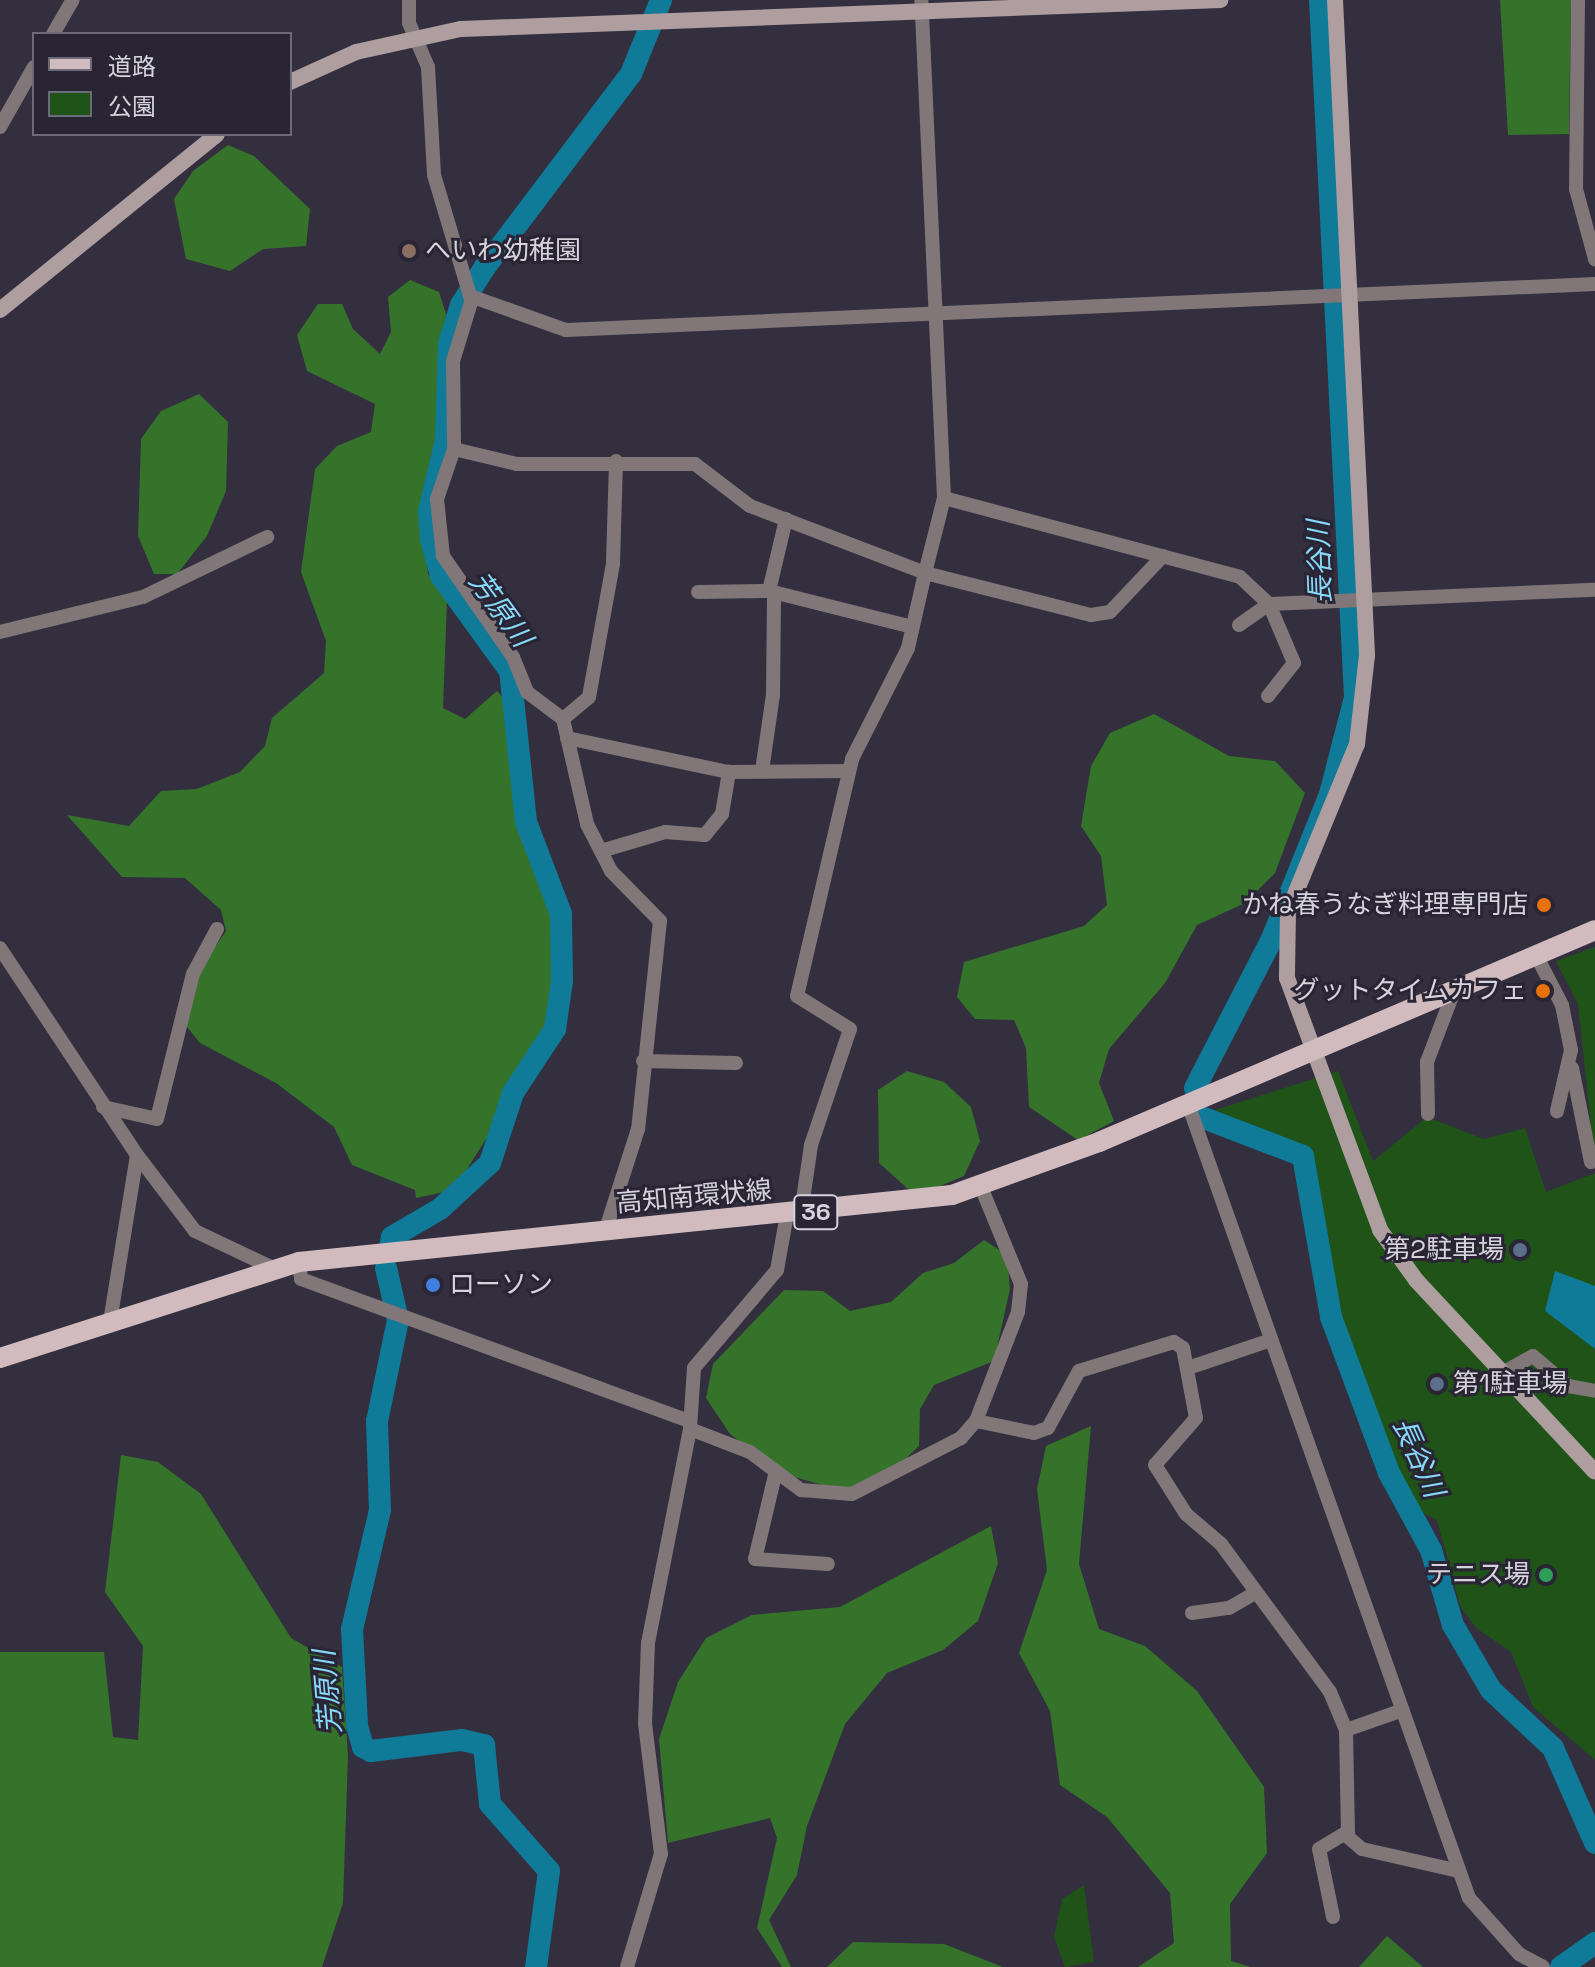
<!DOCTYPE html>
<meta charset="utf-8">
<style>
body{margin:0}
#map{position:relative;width:1595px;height:1967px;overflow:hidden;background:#332f3f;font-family:"Space Grotesk","Noto Sans JP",sans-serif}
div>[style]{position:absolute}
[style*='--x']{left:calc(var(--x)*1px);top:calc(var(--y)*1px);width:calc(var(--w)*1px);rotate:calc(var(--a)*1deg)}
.green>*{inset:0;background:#1f5317}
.forest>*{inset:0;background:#35732b}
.water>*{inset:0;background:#107a99}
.river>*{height:22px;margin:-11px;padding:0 11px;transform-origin:11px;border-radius:11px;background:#107a99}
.street>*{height:14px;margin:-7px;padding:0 7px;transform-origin:7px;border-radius:7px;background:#827778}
.secondary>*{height:16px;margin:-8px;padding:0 8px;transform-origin:8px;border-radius:8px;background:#ae9ea0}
.primary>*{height:20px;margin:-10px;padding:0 10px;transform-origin:10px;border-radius:10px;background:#d1bbbe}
.dots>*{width:22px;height:22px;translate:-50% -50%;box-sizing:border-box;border:4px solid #292535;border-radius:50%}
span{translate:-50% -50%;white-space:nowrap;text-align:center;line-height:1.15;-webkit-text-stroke:6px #292535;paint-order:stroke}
.shield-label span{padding:2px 6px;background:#292535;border:2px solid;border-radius:6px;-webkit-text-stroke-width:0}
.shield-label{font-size:24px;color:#d5d3dd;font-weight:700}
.poi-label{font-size:26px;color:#d5d3dd}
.left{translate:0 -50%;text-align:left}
.right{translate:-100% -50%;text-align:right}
.street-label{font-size:26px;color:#d5d3dd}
.water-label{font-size:28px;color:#87d9f9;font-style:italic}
.legend{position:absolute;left:32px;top:32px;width:260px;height:104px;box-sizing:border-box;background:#292535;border:2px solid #6e6b78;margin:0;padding:10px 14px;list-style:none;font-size:24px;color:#d5d3dd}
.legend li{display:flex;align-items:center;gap:16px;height:40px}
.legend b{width:40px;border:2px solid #6e6b78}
</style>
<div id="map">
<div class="green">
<i style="clip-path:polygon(1595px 947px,1595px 1165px,1578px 1004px,1556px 961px)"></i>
<i style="clip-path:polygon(1338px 1071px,1373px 1161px,1427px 1117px,1484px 1139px,1525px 1128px,1546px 1192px,1595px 1173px,1595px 1760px,1533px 1707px,1511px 1652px,1476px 1628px,1460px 1606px,1437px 1520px,1407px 1505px,1337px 1315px,1308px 1149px,1215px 1110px)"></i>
<i style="clip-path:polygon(1084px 1885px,1094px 1962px,1065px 1967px,1054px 1937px,1062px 1899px)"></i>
</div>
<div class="forest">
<i style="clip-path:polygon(1500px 0,1571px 0,1569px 134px,1508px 135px)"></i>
<i style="clip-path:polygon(228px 145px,254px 156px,310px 209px,306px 246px,263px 249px,230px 271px,186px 259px,174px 199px,193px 171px)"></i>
<i style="clip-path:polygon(410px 280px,439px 292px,446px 314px,440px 434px,424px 525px,428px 574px,447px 600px,443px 708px,465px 719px,497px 691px,510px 705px,535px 841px,555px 874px,568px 946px,561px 995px,525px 1077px,454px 1190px,416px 1198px,415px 1190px,352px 1165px,334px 1127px,276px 1083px,200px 1043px,183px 1022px,197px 974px,226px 931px,221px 910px,185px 878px,122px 877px,67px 815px,129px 826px,161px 791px,197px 789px,240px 772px,265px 746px,272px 718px,324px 673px,326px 641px,301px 572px,315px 469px,337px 446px,371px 432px,375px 404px,307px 371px,297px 335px,318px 304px,342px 304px,353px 329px,380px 354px,391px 332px,388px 297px)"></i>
<i style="clip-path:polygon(199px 394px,228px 422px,226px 491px,207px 536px,177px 574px,154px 574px,138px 536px,141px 439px,161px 411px)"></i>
<i style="clip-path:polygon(1154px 714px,1229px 756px,1275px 761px,1305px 793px,1275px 873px,1245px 903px,1197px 925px,1165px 983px,1109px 1049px,1099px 1083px,1114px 1121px,1078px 1140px,1029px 1107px,1026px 1048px,1014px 1020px,975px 1019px,957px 997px,964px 962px,1084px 926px,1107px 905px,1101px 856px,1081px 826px,1091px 766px,1110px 733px)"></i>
<i style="clip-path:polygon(907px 1071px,944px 1082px,971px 1107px,980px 1141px,964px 1176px,916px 1196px,879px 1163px,878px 1090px)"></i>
<i style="clip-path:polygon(984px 1240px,1007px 1255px,1010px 1289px,994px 1361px,934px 1385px,920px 1409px,919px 1446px,896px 1468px,860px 1488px,822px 1485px,784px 1474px,730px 1434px,706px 1398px,713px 1364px,784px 1290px,823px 1291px,850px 1311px,891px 1302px,923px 1273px,954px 1263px)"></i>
<i style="clip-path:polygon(1091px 1426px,1079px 1564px,1099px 1629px,1145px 1646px,1197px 1691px,1264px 1787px,1267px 1853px,1230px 1904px,1231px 1961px,1251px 1967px,1138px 1967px,1174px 1943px,1170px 1893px,1107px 1817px,1060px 1785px,1050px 1711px,1019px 1653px,1047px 1570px,1037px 1489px,1046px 1446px)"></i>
<i style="clip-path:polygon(121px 1455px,158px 1462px,201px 1494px,291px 1638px,342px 1667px,348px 1756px,343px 1903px,322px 1967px,0 1967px,0 1652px,104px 1652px,113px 1737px,138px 1740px,143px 1646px,105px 1592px)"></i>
<i style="clip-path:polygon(991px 1526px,998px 1563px,978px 1621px,943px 1650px,887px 1673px,845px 1724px,807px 1826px,797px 1875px,769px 1920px,791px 1967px,782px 1967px,757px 1928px,777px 1838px,770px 1818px,668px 1843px,659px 1739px,678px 1682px,706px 1638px,752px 1615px,840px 1607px)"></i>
<i style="clip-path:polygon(1387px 1936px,1423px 1967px,1359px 1967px)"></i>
<i style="clip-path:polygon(853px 1942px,944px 1944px,1003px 1967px,827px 1967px)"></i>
</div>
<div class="water">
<i style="clip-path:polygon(1555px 1271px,1595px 1286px,1595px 1349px,1545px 1311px)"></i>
</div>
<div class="river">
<i style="--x:1195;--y:1088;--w:165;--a:-62.7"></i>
<i style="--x:1271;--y:941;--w:158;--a:-68.1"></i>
<i style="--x:1330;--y:794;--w:100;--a:-75.5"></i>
<i style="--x:1355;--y:697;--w:698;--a:-92.87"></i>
<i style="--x:1204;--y:1118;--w:106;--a:21"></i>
<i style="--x:1303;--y:1156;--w:163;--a:80.1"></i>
<i style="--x:1331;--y:1317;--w:166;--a:69.6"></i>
<i style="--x:1389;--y:1473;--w:88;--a:61.4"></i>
<i style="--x:1431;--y:1550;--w:78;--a:73.7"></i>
<i style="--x:1453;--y:1625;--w:75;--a:59.7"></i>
<i style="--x:1491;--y:1690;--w:85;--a:43.1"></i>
<i style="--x:1553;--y:1748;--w:104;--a:66.1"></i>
<i style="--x:390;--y:1249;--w:12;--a:-81"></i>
<i style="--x:392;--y:1237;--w:56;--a:-30.3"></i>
<i style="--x:440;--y:1209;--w:68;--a:-42.6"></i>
<i style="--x:490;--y:1163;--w:74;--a:-71.8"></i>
<i style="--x:513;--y:1093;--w:77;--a:-56.7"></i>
<i style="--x:555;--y:1029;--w:49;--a:-81.7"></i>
<i style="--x:562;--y:981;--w:67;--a:-90.9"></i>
<i style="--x:561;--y:914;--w:98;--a:-110.8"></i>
<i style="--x:526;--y:822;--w:152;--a:-96"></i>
<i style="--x:510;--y:671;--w:117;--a:-126"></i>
<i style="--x:441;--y:576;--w:38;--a:-105"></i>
<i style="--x:431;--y:539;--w:28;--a:-94"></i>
<i style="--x:429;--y:511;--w:73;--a:-76.5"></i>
<i style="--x:446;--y:440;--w:96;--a:-88.2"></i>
<i style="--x:449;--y:344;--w:41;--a:-72.9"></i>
<i style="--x:461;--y:305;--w:45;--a:-57.7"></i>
<i style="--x:485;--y:267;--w:242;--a:-52.9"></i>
<i style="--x:631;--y:74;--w:80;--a:-67.9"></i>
<i style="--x:386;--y:1268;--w:53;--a:77"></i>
<i style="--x:398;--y:1320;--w:103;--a:101.7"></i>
<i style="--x:377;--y:1421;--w:89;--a:88.1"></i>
<i style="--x:380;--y:1510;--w:122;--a:103.2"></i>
<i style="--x:352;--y:1629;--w:97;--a:87"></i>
<i style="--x:357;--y:1726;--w:22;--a:74"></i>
<i style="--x:363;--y:1747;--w:9;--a:27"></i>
<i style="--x:371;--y:1751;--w:92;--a:-6.9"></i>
<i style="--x:462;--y:1740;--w:23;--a:13"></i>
<i style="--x:484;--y:1745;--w:59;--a:84.2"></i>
<i style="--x:490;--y:1804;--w:89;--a:48.6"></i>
<i style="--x:549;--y:1871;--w:97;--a:97.7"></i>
<i style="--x:1561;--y:1967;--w:42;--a:-35.2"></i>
</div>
<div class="street">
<i style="--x:409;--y:0;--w:23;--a:90"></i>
<i style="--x:409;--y:23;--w:48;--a:66.6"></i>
<i style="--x:428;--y:67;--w:108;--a:86.8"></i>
<i style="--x:434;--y:175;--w:126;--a:73.4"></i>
<i style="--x:470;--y:296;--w:102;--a:19.5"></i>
<i style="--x:566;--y:330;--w:1030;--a:-2.56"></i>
<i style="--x:1578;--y:0;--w:189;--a:90.6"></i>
<i style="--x:1576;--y:189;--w:73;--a:74.8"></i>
<i style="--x:53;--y:34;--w:39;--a:-60"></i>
<i style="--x:0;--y:127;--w:69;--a:-60.5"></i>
<i style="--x:472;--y:299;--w:65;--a:107"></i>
<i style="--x:453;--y:361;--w:88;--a:89.3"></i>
<i style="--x:454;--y:449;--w:53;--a:108.8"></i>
<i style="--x:437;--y:499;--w:57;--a:84"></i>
<i style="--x:443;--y:556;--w:123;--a:55.3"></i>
<i style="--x:513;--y:657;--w:38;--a:68"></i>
<i style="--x:527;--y:692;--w:45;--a:36.9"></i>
<i style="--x:563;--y:719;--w:108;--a:77.1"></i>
<i style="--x:587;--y:824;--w:53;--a:62.9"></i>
<i style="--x:611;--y:871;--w:70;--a:45.6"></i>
<i style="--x:660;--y:921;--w:209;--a:96"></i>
<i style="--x:638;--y:1129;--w:108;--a:107.8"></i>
<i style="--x:454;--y:449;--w:65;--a:13.4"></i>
<i style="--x:517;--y:464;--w:178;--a:0"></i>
<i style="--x:695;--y:464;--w:69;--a:37.4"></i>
<i style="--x:750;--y:506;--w:187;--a:20.9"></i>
<i style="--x:925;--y:573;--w:77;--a:-75.8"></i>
<i style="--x:944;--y:498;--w:499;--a:-92.6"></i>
<i style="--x:944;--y:498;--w:306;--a:14.9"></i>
<i style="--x:1240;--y:577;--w:40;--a:43"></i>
<i style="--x:1269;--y:604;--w:326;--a:-2.5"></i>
<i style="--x:786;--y:519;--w:74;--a:103.3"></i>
<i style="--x:769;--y:591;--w:147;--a:14.1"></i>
<i style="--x:698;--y:592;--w:71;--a:-0.8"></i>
<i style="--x:1239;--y:625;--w:37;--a:-35"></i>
<i style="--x:1269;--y:604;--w:64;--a:67"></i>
<i style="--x:1294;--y:663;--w:42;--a:128.2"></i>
<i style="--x:0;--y:632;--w:147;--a:-13.8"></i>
<i style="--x:143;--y:597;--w:138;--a:-25.8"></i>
<i style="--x:563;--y:719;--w:34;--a:-40"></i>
<i style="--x:589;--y:697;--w:136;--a:-79.8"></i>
<i style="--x:613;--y:563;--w:102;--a:-88.3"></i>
<i style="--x:567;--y:738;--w:166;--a:11.9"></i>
<i style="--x:729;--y:772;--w:119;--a:-0.5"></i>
<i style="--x:762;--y:771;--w:77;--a:-81.8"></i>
<i style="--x:773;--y:695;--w:103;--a:-89.4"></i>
<i style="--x:601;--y:851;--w:67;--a:-16.5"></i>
<i style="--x:665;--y:832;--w:40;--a:4.3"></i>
<i style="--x:705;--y:835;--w:27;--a:-51"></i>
<i style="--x:722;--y:814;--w:43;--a:-80.5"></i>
<i style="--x:0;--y:948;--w:248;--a:56.5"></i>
<i style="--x:137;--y:1155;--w:169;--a:99.2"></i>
<i style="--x:1536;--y:955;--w:56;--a:62.5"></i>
<i style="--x:1562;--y:1005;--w:46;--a:78.7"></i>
<i style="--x:1571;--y:1050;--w:63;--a:102.9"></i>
<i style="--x:643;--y:1061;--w:93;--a:1.2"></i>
<i style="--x:1572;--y:1068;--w:96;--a:78.6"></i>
<i style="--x:1188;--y:1104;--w:842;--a:70.51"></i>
<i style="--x:1469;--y:1898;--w:75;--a:48.2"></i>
<i style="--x:1519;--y:1954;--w:27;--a:28"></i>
<i style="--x:103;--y:1107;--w:55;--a:12.5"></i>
<i style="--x:157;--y:1119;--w:149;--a:-76.1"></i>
<i style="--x:193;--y:974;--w:51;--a:-61.9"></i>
<i style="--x:1428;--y:1114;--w:52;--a:-91.1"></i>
<i style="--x:1427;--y:1062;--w:76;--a:-69.2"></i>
<i style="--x:137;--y:1155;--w:96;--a:52.7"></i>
<i style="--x:195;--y:1231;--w:86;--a:25.4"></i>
<i style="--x:801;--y:1213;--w:69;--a:-81.6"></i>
<i style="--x:811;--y:1145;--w:122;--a:-71.4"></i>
<i style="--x:850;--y:1029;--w:62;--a:-148.1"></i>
<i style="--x:797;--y:996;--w:243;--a:-76.9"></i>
<i style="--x:852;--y:759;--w:124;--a:-63.2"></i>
<i style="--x:908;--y:648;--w:77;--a:-77.2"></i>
<i style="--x:925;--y:573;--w:171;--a:14.2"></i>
<i style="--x:1091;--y:615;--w:19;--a:-9"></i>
<i style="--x:1110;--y:612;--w:77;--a:-46.6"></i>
<i style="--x:787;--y:1214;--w:57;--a:100.1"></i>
<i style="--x:777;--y:1270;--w:128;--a:130.3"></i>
<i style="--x:694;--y:1368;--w:61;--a:93.8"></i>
<i style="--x:690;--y:1429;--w:64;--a:21"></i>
<i style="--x:750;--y:1452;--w:64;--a:36.7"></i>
<i style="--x:801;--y:1490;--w:51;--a:4.5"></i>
<i style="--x:852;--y:1494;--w:123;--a:-27.2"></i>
<i style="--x:961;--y:1438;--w:23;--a:-49"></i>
<i style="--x:976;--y:1421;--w:59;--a:11.7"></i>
<i style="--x:1034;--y:1433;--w:15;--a:-20"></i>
<i style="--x:1048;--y:1428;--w:65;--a:-61.5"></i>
<i style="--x:1079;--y:1371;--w:99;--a:-17"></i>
<i style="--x:1174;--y:1342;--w:11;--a:34"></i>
<i style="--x:1183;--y:1348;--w:71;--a:79.5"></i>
<i style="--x:1196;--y:1418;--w:62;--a:131.1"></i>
<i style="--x:1155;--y:1465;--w:58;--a:57.7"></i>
<i style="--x:1186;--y:1514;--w:46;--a:40.6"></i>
<i style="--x:1221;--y:1544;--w:184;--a:53.6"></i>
<i style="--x:1330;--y:1692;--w:41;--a:67.2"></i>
<i style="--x:1346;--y:1730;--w:107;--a:88.9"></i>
<i style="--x:1348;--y:1837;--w:18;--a:41"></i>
<i style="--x:1362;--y:1849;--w:99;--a:12.8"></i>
<i style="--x:299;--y:1262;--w:17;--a:83"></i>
<i style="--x:301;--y:1279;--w:411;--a:20.1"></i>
<i style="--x:1188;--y:1368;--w:88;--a:-18.6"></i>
<i style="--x:1504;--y:1372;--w:33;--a:-29"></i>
<i style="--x:1533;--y:1356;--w:46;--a:40.6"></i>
<i style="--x:1568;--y:1386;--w:27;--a:10"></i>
<i style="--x:976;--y:1421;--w:117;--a:-68.9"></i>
<i style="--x:1018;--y:1312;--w:28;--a:-84"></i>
<i style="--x:1021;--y:1284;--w:105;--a:-112.4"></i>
<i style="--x:776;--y:1471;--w:90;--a:103.4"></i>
<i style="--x:755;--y:1559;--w:73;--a:3.9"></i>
<i style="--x:1192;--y:1613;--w:37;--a:-8"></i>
<i style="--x:1229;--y:1608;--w:30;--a:-30"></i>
<i style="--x:1346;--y:1730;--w:60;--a:-19.3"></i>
<i style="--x:1333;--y:1917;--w:69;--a:-101.6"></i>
<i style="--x:1319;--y:1849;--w:33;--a:-31"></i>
<i style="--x:627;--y:1967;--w:118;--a:-73.3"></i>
<i style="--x:661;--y:1854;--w:131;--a:-97"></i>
<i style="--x:645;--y:1724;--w:81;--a:-87.9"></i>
<i style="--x:648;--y:1643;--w:218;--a:-78.9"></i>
</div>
<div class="secondary">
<i style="--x:1335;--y:0;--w:656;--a:87.2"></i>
<i style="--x:1367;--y:655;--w:90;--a:96.4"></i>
<i style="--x:1357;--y:744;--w:181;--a:112.4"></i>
<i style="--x:1288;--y:911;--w:67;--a:90.9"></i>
<i style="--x:1287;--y:978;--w:269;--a:69.7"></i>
<i style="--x:1380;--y:1230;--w:62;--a:54.2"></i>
<i style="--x:1416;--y:1280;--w:262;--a:47"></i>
<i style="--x:290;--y:82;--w:72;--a:-24.4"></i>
<i style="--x:356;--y:52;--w:107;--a:-12.4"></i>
<i style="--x:461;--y:29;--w:760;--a:-2.19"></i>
<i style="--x:0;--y:310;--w:279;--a:-39"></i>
</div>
<div class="primary">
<i style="--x:0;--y:1358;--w:314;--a:-17.8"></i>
<i style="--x:299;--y:1262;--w:656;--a:-5.86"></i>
<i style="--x:952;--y:1195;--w:156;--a:-19.8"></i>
<i style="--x:1099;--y:1142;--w:539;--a:-23.14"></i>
</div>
<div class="dots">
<i style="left:409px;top:251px;background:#8d6e63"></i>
<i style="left:1544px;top:905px;background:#e8710a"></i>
<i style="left:1543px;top:991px;background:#e8710a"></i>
<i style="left:1520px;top:1250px;background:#5c6f8a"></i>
<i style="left:433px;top:1285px;background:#3f7fe0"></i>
<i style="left:1437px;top:1384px;background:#5c6f8a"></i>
<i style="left:1546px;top:1575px;background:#2e9e5b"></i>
</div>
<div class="shield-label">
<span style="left:816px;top:1212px">36</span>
</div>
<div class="poi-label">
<span class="left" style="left:425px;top:251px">へいわ幼稚園</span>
<span class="right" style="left:1528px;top:905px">かね春うなぎ料理専門店</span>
<span class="right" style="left:1527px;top:991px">グットタイムカフェ</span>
<span class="right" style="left:1504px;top:1250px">第2駐車場</span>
<span class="left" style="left:449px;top:1285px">ローソン</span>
<span class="left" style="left:1453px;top:1384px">第1駐車場</span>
<span class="right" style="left:1530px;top:1575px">テニス場</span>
</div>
<div class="street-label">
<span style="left:694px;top:1197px;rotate:-5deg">高知南環状線</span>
</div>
<div class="water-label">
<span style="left:1319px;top:562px;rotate:-92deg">長谷川</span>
<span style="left:501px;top:609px;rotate:54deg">芳原川</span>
<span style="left:1419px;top:1457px;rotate:66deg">長谷川</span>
<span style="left:327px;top:1692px;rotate:-95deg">芳原川</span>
</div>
<ul class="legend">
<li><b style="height:10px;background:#d1bbbe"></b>道路</li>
<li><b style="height:22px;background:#1f5317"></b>公園</li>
</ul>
</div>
